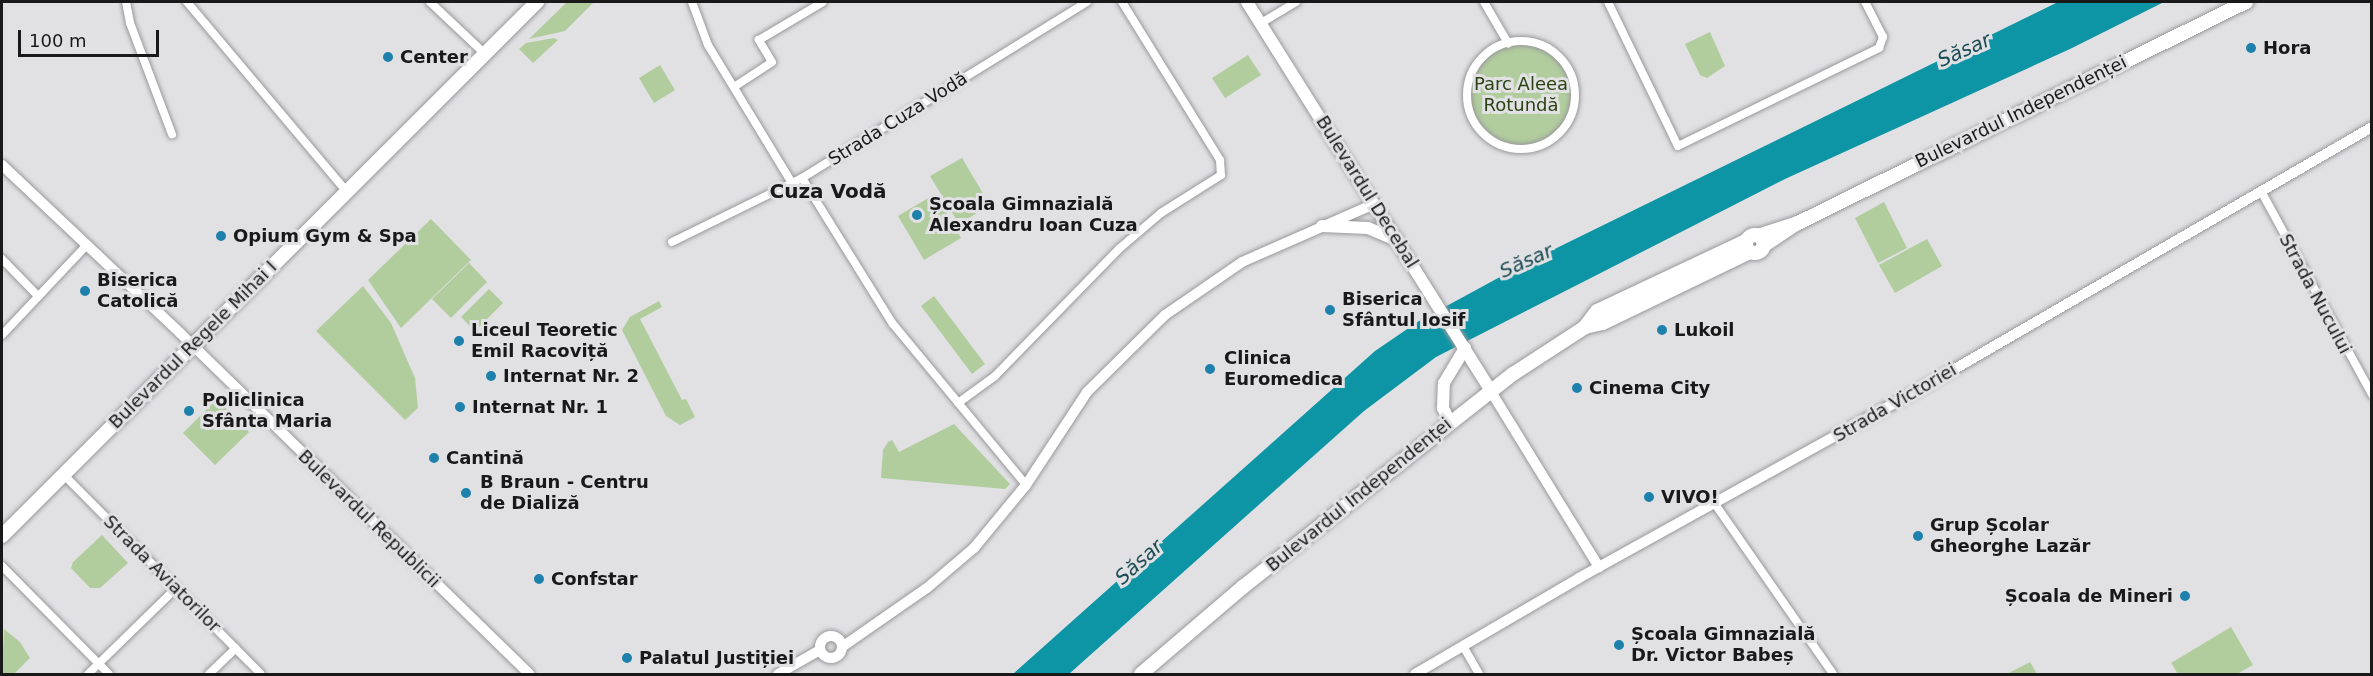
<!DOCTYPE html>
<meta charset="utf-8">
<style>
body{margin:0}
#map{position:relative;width:2373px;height:676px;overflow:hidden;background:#e1e1e4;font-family:"DejaVu Sans",sans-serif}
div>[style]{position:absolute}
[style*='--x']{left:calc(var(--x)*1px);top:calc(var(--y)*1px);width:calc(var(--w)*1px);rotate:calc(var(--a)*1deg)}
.green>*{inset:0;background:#b1cc9d}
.round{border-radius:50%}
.water>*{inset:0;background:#0d95a5}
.roads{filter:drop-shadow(0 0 2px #98999b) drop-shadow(0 0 2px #98999b)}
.minor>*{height:8px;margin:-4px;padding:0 4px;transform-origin:4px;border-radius:4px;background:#fff}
.minor>.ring{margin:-4px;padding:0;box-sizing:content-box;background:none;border:8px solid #fff;border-radius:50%}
.tertiary>*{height:10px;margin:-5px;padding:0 5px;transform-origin:5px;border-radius:5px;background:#fff}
.tertiary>.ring{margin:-5px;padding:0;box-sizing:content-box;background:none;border:10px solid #fff;border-radius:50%}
.secondary>*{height:12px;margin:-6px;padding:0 6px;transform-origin:6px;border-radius:6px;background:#fff}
.primary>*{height:14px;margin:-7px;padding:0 7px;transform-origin:7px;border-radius:7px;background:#fff}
.primary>.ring{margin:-7px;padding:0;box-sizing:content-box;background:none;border:14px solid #fff;border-radius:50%}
.dots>*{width:16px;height:16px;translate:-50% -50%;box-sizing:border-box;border:3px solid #e1e1e4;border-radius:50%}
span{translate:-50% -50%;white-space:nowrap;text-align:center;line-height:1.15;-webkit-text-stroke:6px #e1e1e4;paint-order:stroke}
.poi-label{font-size:18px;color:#19191a;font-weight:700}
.left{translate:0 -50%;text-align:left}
.right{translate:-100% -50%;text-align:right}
.park-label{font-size:18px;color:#2b4312}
.street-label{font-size:18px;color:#19191a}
.water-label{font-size:20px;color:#1b4c54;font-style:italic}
.neighbourhood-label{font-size:20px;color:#19191a;font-weight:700}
.frame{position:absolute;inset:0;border:3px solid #19191a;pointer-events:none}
.scale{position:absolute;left:18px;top:30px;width:141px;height:27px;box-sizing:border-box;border:3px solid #19191a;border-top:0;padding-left:8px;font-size:18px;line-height:21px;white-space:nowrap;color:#19191a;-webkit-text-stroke:4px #e1e1e4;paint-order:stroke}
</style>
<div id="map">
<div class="green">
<i style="clip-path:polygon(567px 2px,594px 2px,565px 31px,529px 39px)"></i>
<i style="clip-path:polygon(1710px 32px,1725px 66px,1707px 78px,1700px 75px,1685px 44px)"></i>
<i style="clip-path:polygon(554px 38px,558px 40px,533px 63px,519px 49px,526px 43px)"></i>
<i class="round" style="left:1470px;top:44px;width:102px;height:102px"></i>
<i style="clip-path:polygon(1248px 55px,1261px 75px,1225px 98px,1212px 78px)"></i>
<i style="clip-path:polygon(660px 65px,675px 90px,654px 103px,639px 78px)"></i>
<i style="clip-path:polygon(962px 158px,990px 205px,959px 224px,930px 176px)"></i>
<i style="clip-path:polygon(935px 194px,961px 238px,924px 260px,898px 216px)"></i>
<i style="clip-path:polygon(1884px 202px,1907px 248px,1878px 263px,1855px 218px)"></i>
<i style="clip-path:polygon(431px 219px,471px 260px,401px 328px,368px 280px)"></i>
<i style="clip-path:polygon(1927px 239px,1942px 266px,1895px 293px,1879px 265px)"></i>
<i style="clip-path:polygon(469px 263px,487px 282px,451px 318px,432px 299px)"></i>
<i style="clip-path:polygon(363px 286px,391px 323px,415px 378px,418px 408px,405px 420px,316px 331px)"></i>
<i style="clip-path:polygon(489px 289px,503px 303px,475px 331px,461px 317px)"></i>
<i style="clip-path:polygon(934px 296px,985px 364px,972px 374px,921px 306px)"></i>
<i style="clip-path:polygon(659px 301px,662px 307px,640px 319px,682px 400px,686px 399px,695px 417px,680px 425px,666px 416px,622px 330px,630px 317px)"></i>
<i style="clip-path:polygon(217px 399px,249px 432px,215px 465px,183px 433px)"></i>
<i style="clip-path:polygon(954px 424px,1010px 484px,1005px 489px,881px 478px,883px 450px,888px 442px,892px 440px,899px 452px)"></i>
<i style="clip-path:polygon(102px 535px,128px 563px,100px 588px,90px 588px,71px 568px,73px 562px)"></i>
<i style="clip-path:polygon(2231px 627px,2253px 665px,2237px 674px,2178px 674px,2171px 663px)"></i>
<i style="clip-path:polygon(4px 629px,20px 642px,30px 658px,14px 674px,2px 674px)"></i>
<i style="clip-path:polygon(2030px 662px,2037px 674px,2007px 674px)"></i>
</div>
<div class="water">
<i style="clip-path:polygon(2058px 2px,2164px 2px,2070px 49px,1785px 179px,1436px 357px,1364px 411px,1069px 674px,1013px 674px,1375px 351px,1419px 321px,1522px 265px)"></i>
</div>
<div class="roads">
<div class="minor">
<i style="--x:126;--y:2;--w:21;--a:79"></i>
<i style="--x:130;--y:23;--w:119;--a:69.3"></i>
<i style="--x:187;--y:2;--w:247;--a:49.9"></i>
<i style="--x:430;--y:2;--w:76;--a:43.4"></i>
<i style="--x:692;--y:2;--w:46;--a:69.6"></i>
<i style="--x:708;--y:45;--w:162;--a:58.7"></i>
<i style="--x:1484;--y:2;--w:48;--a:59.7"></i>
<i style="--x:1608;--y:2;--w:160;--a:64.1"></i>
<i style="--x:1678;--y:146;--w:224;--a:-26"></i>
<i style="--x:1879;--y:48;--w:12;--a:-70"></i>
<i style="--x:1883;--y:37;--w:39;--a:-117"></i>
<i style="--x:1261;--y:23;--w:41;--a:-31"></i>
<i class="ring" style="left:1467px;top:41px;width:100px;height:100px"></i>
<i style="--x:734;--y:87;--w:45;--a:-33.3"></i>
<i style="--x:772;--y:62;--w:26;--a:-121"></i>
<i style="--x:759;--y:40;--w:74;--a:-30.7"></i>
<i style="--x:802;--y:178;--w:172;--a:58.1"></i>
<i style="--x:893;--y:324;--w:209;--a:50.4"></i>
<i style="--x:2261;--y:191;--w:232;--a:61.4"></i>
<i style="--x:672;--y:242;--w:145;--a:-26.2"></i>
<i style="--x:802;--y:178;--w:335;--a:-31.7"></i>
<i style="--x:2;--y:259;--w:52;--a:45.8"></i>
<i style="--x:2;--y:335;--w:122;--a:-46.7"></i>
<i style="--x:958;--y:403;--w:46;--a:-36.1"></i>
<i style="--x:995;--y:376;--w:179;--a:-45.7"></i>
<i style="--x:1120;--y:248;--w:54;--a:-40.5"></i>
<i style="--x:1161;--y:213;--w:71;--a:-32.3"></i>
<i style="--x:1221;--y:175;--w:15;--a:-94"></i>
<i style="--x:1220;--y:160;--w:186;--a:-121.8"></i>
<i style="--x:63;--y:474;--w:281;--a:45.3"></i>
<i style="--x:1715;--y:504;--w:207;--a:55.2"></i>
<i style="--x:2;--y:566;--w:152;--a:45.3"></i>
<i style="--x:1463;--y:646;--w:32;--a:60"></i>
<i style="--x:88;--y:674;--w:123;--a:-44.3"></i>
<i style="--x:209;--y:674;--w:37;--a:-44"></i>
</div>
<div class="tertiary">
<i style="--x:2;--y:165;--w:245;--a:43.3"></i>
<i style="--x:180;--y:333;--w:488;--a:44.3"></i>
<i style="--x:1490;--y:390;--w:208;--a:58.4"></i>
<i class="ring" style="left:820px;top:636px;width:12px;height:12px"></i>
<i style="--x:842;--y:647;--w:103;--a:-34.8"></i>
<i style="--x:927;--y:588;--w:62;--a:-40.4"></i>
<i style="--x:974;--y:548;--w:82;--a:-50.5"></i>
<i style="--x:1026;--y:485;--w:111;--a:-56.7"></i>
<i style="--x:1087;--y:392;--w:110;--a:-44.6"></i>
<i style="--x:1165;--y:315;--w:93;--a:-34.5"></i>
<i style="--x:1242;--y:262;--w:144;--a:-23.7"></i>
<i style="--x:778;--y:674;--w:48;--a:-29.7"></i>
<i style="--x:1415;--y:674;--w:190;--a:-30.3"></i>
<i style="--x:1579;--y:578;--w:398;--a:-29"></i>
<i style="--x:1927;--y:385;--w:514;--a:-30.1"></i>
</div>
<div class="secondary">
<i style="--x:1247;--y:2;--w:458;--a:57.9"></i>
<i style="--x:1322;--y:226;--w:46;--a:2.5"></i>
<i style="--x:1368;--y:228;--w:33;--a:23"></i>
<i style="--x:1450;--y:422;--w:16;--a:-117"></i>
<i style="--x:1443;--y:408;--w:25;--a:-88"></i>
<i style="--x:1444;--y:383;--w:41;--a:-59"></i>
</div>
<div class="primary">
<i class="ring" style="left:1746px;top:235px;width:4px;height:4px"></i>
<i style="--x:1758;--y:236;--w:40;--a:-18"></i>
<i style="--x:1763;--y:246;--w:40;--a:-34"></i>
<i style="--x:1796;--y:224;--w:502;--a:-26.26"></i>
<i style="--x:1585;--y:327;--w:20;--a:-53"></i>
<i style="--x:1597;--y:311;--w:165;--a:-25.2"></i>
<i style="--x:2;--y:536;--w:756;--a:-44.95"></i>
<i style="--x:1141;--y:674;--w:134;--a:-40.5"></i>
<i style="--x:1243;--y:587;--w:344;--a:-38.3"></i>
<i style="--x:1513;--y:374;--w:86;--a:-33.1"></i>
<i style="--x:1585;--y:327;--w:18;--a:-13"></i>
<i style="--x:1603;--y:323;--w:163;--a:-25.8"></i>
</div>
</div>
<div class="dots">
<i style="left:2251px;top:48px;background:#1d81ac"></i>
<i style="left:388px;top:57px;background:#1d81ac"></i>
<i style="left:917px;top:215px;background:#1d81ac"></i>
<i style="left:221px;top:236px;background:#1d81ac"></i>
<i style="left:85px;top:291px;background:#1d81ac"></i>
<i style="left:1330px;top:310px;background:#1d81ac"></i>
<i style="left:1662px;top:330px;background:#1d81ac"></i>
<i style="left:459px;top:341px;background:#1d81ac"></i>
<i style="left:1210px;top:369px;background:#1d81ac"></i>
<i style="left:491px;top:376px;background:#1d81ac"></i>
<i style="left:1577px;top:388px;background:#1d81ac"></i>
<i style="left:460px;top:407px;background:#1d81ac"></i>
<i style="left:189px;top:411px;background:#1d81ac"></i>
<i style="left:434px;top:458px;background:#1d81ac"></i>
<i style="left:466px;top:493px;background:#1d81ac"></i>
<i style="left:1649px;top:497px;background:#1d81ac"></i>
<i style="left:1918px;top:536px;background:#1d81ac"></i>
<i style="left:539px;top:579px;background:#1d81ac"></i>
<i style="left:2185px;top:596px;background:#1d81ac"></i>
<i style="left:1619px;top:645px;background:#1d81ac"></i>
<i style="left:627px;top:658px;background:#1d81ac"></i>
</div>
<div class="poi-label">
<span class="left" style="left:2263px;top:48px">Hora</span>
<span class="left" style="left:400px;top:57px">Center</span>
<span class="left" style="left:929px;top:215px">Școala Gimnazială<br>Alexandru Ioan Cuza</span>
<span class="left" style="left:233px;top:236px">Opium Gym &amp; Spa</span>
<span class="left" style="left:97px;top:291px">Biserica<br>Catolică</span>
<span class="left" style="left:1342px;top:310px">Biserica<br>Sfântul Iosif</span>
<span class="left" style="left:1674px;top:330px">Lukoil</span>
<span class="left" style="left:471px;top:341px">Liceul Teoretic<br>Emil Racoviță</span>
<span class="left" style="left:1224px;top:369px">Clinica<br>Euromedica</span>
<span class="left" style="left:503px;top:376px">Internat Nr. 2</span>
<span class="left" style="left:1589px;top:388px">Cinema City</span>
<span class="left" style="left:202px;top:411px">Policlinica<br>Sfânta Maria</span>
<span class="left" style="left:472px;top:407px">Internat Nr. 1</span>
<span class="left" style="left:446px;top:458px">Cantină</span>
<span class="left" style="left:480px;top:493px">B Braun - Centru<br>de Dializă</span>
<span class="left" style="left:1661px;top:497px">VIVO!</span>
<span class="left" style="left:1930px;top:536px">Grup Școlar<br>Gheorghe Lazăr</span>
<span class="left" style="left:551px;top:579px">Confstar</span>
<span class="right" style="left:2173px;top:596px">Școala de Mineri</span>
<span class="left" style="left:1631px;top:645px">Școala Gimnazială<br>Dr. Victor Babeș</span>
<span class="left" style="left:639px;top:658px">Palatul Justiției</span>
</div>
<div class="park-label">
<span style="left:1521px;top:95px">Parc Aleea<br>Rotundă</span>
</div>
<div class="street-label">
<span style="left:2021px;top:112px;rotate:-26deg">Bulevardul Independenței</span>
<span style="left:898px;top:119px;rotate:-32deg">Strada Cuza Vodă</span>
<span style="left:1367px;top:192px;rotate:58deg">Bulevardul Decebal</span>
<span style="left:2315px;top:294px;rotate:62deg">Strada Nucului</span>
<span style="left:193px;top:345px;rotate:-45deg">Bulevardul Regele Mihai I</span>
<span style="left:1895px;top:403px;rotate:-30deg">Strada Victoriei</span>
<span style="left:1359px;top:495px;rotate:-39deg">Bulevardul Independenței</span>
<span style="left:369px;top:519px;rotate:44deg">Bulevardul Republicii</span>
<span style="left:162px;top:574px;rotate:45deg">Strada Aviatorilor</span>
</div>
<div class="water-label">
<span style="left:1964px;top:50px;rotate:-24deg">Săsar</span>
<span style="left:1526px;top:261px;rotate:-24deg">Săsar</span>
<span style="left:1139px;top:562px;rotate:-42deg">Săsar</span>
</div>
<div class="neighbourhood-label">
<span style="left:828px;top:191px">Cuza Vodă</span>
</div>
<div class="frame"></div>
<div class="scale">100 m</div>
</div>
